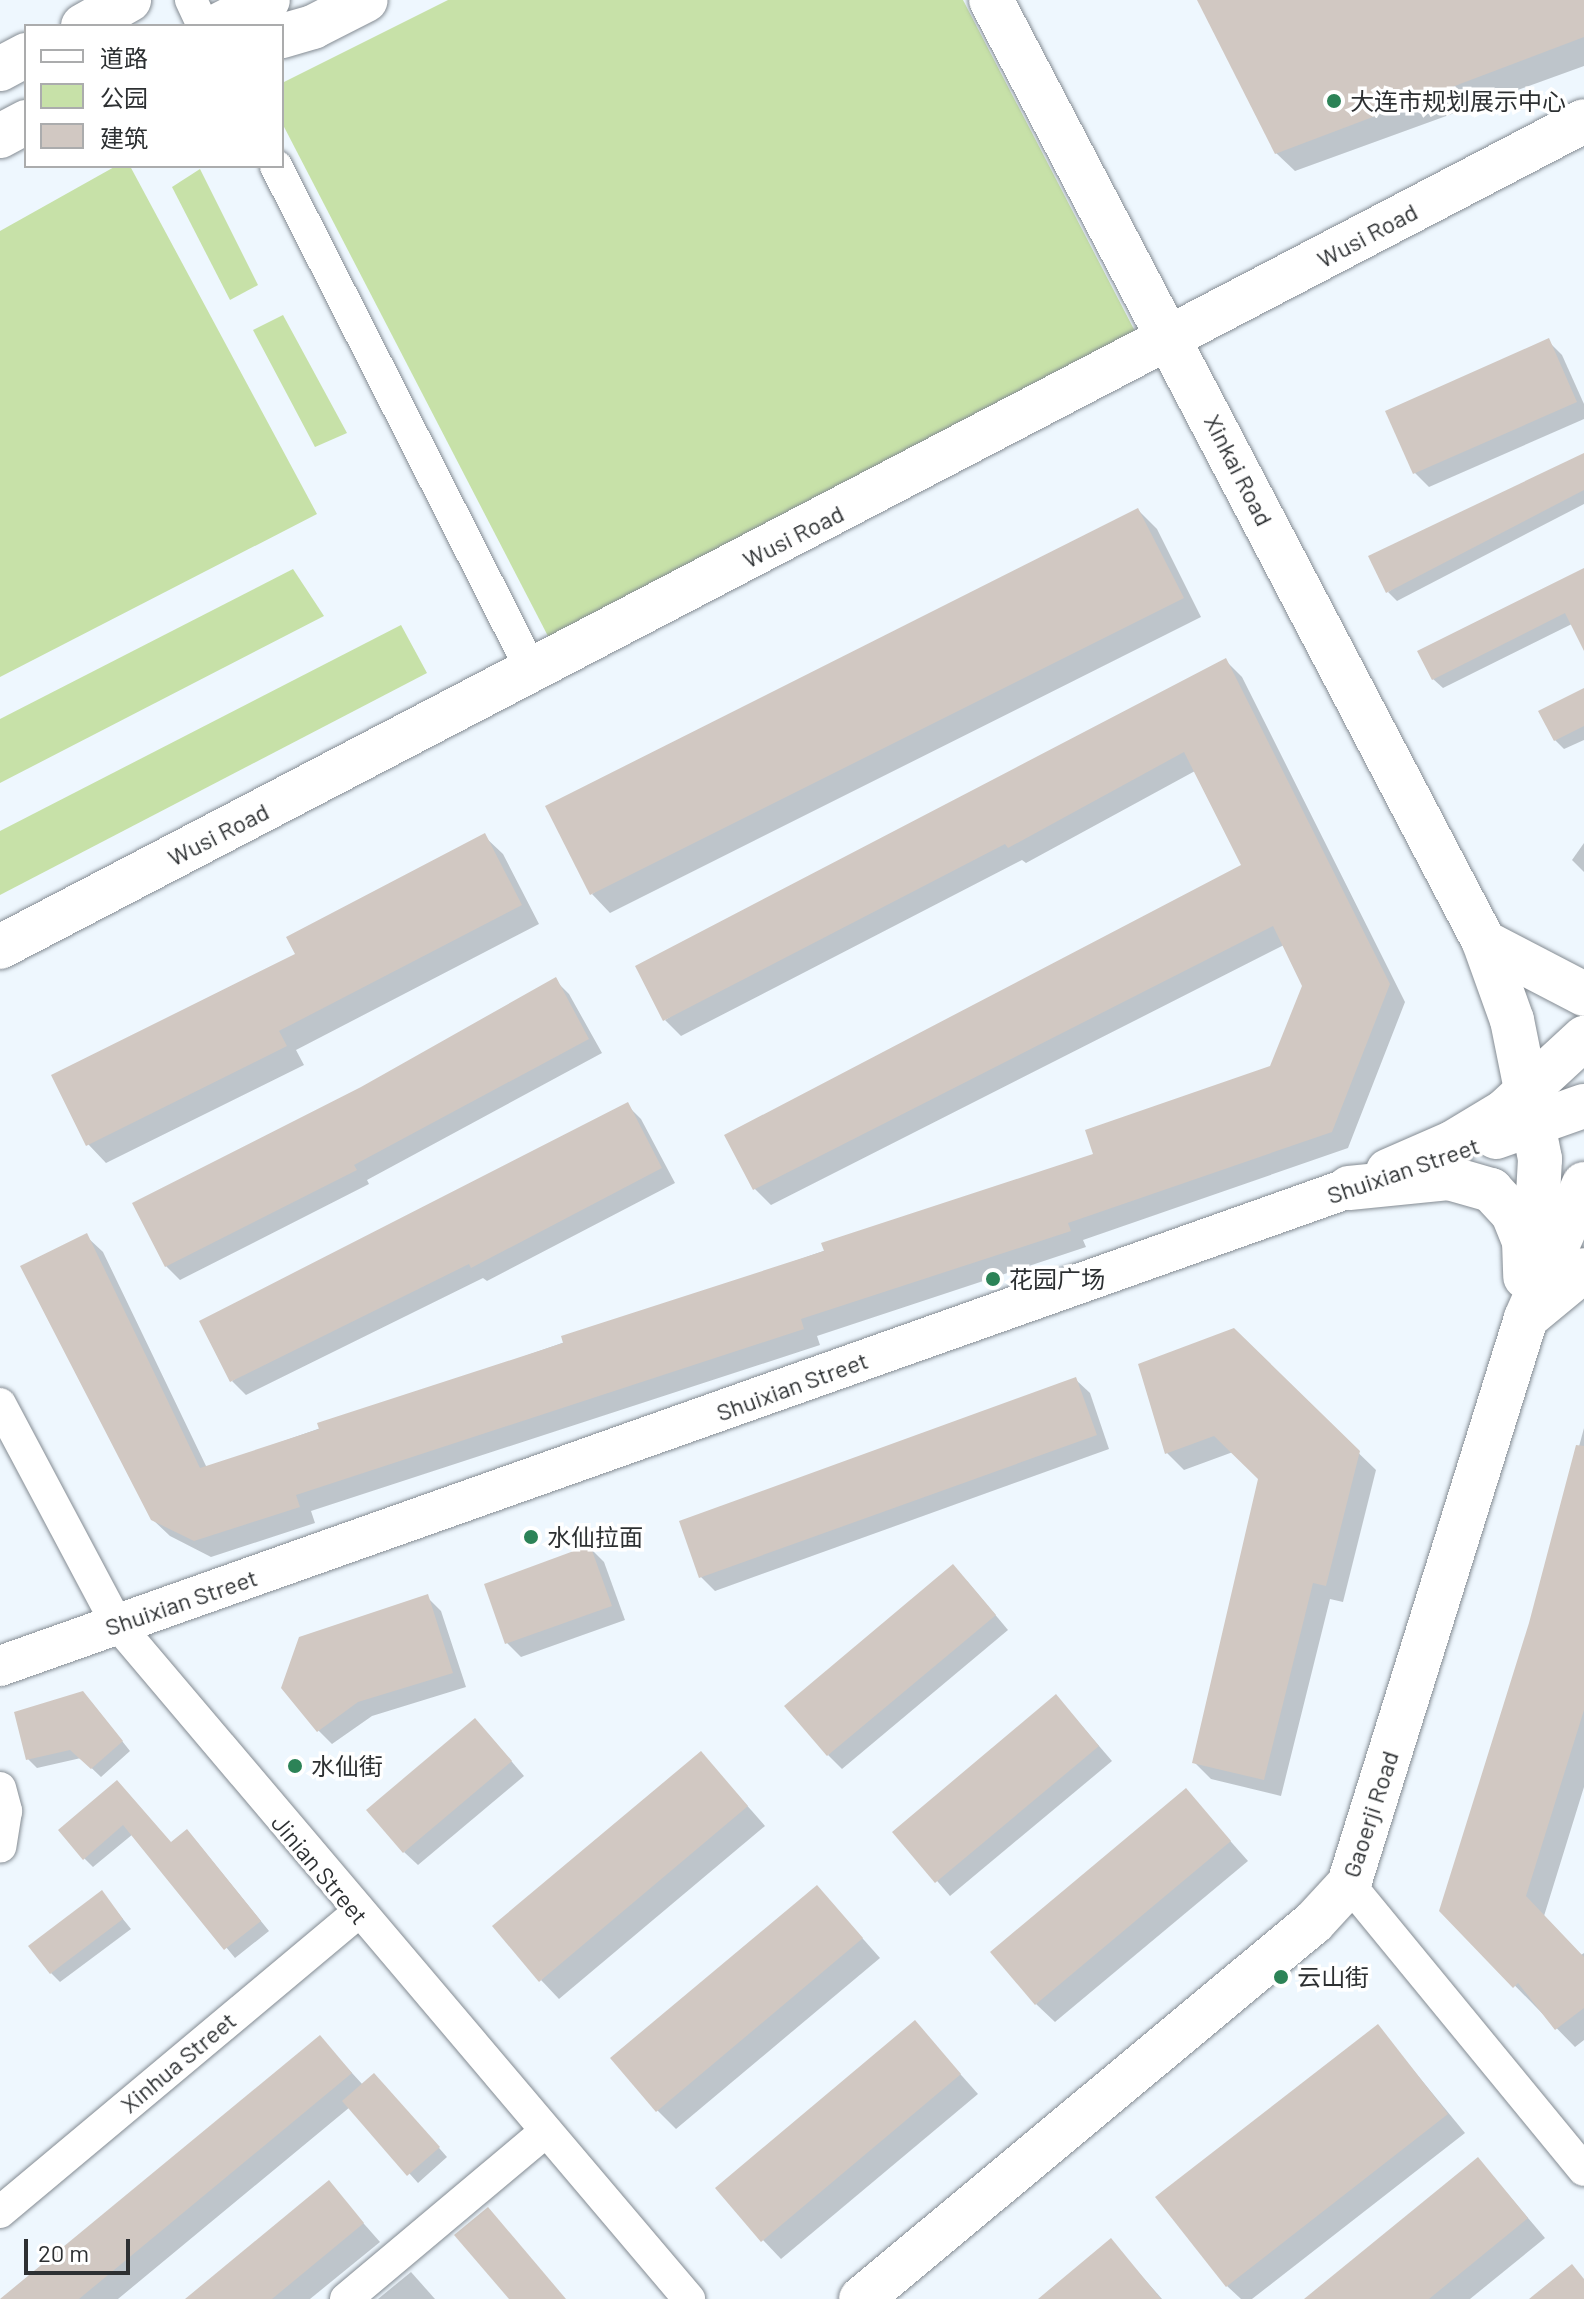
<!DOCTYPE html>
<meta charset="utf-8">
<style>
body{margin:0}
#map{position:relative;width:1584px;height:2299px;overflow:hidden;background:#eef7fe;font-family:Barlow,"Noto Sans SC",sans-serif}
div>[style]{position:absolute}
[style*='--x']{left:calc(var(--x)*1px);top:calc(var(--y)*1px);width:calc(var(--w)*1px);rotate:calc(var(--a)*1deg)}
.green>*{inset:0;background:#c7e1a8}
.shadow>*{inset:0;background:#0003}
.building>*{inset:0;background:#d1c8c2}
.roads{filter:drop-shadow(0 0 2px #848b92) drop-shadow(0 0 2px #848b92)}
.minor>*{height:32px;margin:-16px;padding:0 16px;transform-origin:16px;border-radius:16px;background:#fff}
.tertiary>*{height:40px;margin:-20px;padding:0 20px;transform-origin:20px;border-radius:20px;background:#fff}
.secondary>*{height:44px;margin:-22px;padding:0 22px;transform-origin:22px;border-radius:22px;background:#fff}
.primary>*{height:44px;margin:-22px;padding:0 22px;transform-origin:22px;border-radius:22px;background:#fff}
.dots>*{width:22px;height:22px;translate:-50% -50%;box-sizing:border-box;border:4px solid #fff;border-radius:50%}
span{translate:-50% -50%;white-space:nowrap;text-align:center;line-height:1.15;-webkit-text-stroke:7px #fff;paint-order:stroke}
.poi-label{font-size:24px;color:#2d3032}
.left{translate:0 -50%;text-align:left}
.street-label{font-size:24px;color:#2d3032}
.legend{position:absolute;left:24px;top:24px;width:260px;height:144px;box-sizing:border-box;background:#fff;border:2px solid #abacad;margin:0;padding:10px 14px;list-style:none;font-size:24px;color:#2d3032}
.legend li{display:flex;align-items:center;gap:16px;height:40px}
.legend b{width:40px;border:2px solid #abacad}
.scale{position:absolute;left:24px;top:2239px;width:106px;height:36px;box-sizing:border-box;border:4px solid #2d3032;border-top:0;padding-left:10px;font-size:24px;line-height:28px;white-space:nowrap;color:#2d3032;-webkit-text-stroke:6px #fff;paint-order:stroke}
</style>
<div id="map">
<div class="green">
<i style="clip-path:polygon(448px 0,963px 0,1139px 339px,550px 640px,282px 123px,282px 83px)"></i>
<i style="clip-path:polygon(116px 166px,130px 166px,317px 514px,0 677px,0 231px)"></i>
<i style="clip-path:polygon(200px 169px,258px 285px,230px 300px,172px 187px)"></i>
<i style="clip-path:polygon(283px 315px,347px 433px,315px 447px,253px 330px)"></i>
<i style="clip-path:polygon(293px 569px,324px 616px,0 783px,0 719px)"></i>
<i style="clip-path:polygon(401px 625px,427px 673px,0 895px,0 831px)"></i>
</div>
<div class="shadow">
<i style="clip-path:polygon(1199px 0,1584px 0,1584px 66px,1295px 171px,1276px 153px)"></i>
<i style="clip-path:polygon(1548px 341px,1562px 355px,1584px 404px,1584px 419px,1429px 487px,1415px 473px,1388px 412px)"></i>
<i style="clip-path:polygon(1584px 455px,1584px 504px,1397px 601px,1388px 592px)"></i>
<i style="clip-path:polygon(1138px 510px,1157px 529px,1201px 617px,610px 913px,592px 894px)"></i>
<i style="clip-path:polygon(1584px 569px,1584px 618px,1443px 688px,1433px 679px)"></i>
<i style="clip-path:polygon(1226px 661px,1242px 677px,1405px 1002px,1348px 1148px,1083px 1240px,1086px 1247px,817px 1336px,820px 1345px,311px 1511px,315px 1523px,211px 1557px,170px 1536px,152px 1519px,86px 1236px,103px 1252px,207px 1468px,1096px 1155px,1272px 1068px,1304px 986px,1284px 945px,771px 1205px,754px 1188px,1244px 866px,1195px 771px,1026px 863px,1022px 860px,681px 1036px,665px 1020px)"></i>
<i style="clip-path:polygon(1584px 691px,1584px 740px,1564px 749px,1555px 740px)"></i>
<i style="clip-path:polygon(484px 836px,503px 854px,539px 924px,296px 1050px,304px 1065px,106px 1163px,88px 1144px,297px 955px)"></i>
<i style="clip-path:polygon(1584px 843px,1584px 872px,1572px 860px)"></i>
<i style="clip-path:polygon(555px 980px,569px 994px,602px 1053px,367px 1180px,369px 1184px,180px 1280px,166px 1266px,362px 1089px)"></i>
<i style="clip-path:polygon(627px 1105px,641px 1119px,675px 1183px,487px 1281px,483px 1278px,246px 1395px,232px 1381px)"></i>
<i style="clip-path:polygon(1233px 1331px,1376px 1470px,1343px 1602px,1330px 1599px,1281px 1796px,1211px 1779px,1194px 1762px,1260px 1479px,1233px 1452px,1184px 1470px,1167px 1453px)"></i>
<i style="clip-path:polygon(1075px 1379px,1090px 1393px,1109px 1449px,715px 1591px,701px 1577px)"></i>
<i style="clip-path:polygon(1584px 1428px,1584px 1787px,1544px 1916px,1581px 1955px,1584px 1953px,1584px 2040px,1575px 2047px,1441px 1910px,1531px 1624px)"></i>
<i style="clip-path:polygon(590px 1548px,604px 1562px,625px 1620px,521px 1657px,507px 1643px)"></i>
<i style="clip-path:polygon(967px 1581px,1008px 1630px,842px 1769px,828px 1755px)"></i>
<i style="clip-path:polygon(427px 1597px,441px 1611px,466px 1687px,372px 1716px,332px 1744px,318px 1730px)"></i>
<i style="clip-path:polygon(92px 1703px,130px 1751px,101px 1777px,81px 1758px,37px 1768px,28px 1759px)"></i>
<i style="clip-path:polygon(1069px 1711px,1112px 1761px,950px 1896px,895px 1832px)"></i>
<i style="clip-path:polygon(489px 1735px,524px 1776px,418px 1865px,404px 1852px)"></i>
<i style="clip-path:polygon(701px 1753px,765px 1826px,559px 1999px,541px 1980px)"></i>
<i style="clip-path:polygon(117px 1783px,171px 1844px,196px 1841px,269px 1931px,235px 1958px,133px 1834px,93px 1867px,84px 1858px)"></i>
<i style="clip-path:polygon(1186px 1791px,1248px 1861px,1055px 2022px,1036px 2004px)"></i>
<i style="clip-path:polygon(817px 1887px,880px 1958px,676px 2129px,657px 2110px)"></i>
<i style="clip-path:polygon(102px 1893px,131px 1929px,60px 1982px,51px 1973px)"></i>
<i style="clip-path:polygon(915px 2023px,978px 2094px,781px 2259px,763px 2240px)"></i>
<i style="clip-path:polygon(1378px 2027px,1465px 2133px,1252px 2299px,1241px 2299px,1227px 2286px)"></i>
<i style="clip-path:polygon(320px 2038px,363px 2085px,383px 2084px,447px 2157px,418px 2183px,350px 2107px,118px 2299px,4px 2299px)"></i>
<i style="clip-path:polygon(1478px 2159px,1545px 2238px,1470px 2299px,1310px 2299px)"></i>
<i style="clip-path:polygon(328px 2183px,380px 2242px,310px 2299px,188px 2299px)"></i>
<i style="clip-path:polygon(1111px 2241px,1162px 2299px,1041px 2299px)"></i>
<i style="clip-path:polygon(411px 2272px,435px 2299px,378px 2299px)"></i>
</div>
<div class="building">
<i style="clip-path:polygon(1197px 0,1584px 0,1584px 37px,1275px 154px)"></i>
<i style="clip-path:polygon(1549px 338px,1577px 402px,1413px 474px,1385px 411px)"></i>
<i style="clip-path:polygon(1584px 453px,1584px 490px,1386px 593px,1368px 556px)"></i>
<i style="clip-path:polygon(1138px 508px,1184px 598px,590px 895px,545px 806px)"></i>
<i style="clip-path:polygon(1584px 568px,1584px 651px,1565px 613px,1432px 680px,1417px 651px)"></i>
<i style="clip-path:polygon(1226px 658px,1390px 984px,1332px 1132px,1068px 1223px,1071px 1231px,801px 1319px,804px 1329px,296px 1495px,300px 1507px,194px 1541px,151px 1520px,20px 1266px,87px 1233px,200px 1468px,319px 1429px,317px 1423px,563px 1343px,561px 1336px,824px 1251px,821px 1243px,1093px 1154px,1085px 1130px,1270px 1066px,1302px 986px,1273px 926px,753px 1190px,724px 1135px,1241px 865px,1184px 752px,1008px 848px,1005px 844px,663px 1021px,635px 966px)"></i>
<i style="clip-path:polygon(1584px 688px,1584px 726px,1554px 741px,1538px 711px)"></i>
<i style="clip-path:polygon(485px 833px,522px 905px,279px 1031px,287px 1046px,86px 1146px,51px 1075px,295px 954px,286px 937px)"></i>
<i style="clip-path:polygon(556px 977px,589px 1039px,354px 1165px,357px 1170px,165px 1267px,132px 1203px,361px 1087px)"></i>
<i style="clip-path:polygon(628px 1102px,662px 1168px,471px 1268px,469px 1264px,230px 1382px,199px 1321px)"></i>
<i style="clip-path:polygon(1234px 1328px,1360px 1451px,1326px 1586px,1313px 1583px,1264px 1780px,1192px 1763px,1258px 1479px,1214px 1436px,1165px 1454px,1138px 1364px)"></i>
<i style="clip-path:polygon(1076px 1377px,1097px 1435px,699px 1578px,679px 1521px)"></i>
<i style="clip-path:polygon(1576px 1445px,1584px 1446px,1584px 1710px,1526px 1896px,1584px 1957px,1584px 2008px,1555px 2030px,1518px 1983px,1513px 1988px,1439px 1911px,1529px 1623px)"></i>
<i style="clip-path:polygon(590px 1545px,612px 1606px,505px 1644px,484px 1584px)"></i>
<i style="clip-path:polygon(953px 1564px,996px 1615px,827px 1756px,784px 1706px)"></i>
<i style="clip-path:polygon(428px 1594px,453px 1673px,358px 1702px,317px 1732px,281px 1688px,299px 1637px)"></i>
<i style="clip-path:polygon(83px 1691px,123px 1741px,91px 1769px,70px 1750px,26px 1760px,14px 1712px)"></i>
<i style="clip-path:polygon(1056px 1694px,1099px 1746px,935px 1883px,892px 1832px)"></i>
<i style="clip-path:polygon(475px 1718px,512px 1761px,403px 1853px,366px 1810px)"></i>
<i style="clip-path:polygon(701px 1751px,748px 1806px,539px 1982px,492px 1926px)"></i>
<i style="clip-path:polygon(117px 1780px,171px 1842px,187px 1829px,261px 1921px,224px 1950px,123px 1825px,83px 1860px,58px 1830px)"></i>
<i style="clip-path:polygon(1186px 1788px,1231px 1841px,1035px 2005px,990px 1952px)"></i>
<i style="clip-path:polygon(817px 1885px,863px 1938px,656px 2112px,610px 2058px)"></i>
<i style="clip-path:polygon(102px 1890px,123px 1919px,50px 1974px,28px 1946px)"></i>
<i style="clip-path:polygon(915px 2020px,961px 2074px,761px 2242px,715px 2188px)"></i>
<i style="clip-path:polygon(1378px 2024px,1448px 2114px,1226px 2287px,1155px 2197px)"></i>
<i style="clip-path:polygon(320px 2035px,352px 2073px,79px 2299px,0 2299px)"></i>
<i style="clip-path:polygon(374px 2073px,440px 2147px,407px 2176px,342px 2101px)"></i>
<i style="clip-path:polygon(1478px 2157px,1528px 2218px,1429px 2299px,1304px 2299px)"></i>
<i style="clip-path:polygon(329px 2180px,364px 2223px,272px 2299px,185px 2299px)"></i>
<i style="clip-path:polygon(488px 2207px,566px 2299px,509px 2299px,454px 2235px)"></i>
<i style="clip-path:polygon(1111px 2238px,1161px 2299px,1038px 2299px)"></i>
<i style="clip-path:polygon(1572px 2264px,1584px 2279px,1584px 2299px,1529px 2299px)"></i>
</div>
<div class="roads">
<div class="minor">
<i style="--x:191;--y:0;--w:29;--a:65"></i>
<i style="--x:276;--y:166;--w:568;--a:63.12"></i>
<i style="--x:0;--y:1404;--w:249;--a:62"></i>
<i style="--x:117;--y:1624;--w:885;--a:49.72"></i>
<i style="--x:0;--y:1788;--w:24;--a:75"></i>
<i style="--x:6;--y:1811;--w:36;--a:99"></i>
<i style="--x:1349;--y:1884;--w:370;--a:50.6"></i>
<i style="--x:0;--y:2212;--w:466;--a:-39.9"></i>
<i style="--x:346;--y:2299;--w:260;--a:-40"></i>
</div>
<div class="tertiary">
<i style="--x:0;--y:1666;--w:1431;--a:-19.51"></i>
</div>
<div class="secondary">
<i style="--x:991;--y:0;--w:1063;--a:62.37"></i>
<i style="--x:1484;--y:942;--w:113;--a:27.5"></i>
<i style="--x:0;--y:947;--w:1786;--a:-27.54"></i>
<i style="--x:1496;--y:1137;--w:93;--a:-19.4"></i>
<i style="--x:1388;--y:1171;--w:70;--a:-23.6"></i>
<i style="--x:1452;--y:1143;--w:62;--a:-31.1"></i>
<i style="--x:1505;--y:1111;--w:108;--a:-42.7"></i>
<i style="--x:1349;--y:1188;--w:100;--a:-5.7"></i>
<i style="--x:1449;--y:1178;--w:44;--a:15.9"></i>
<i style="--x:1491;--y:1190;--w:33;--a:47"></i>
<i style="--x:1513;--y:1214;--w:29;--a:68"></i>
<i style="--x:1524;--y:1241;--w:36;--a:88"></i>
<i style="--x:1526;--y:1318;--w:75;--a:-39.6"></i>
</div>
<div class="primary">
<i style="--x:83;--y:26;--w:53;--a:-29.5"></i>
<i style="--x:217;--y:26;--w:57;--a:-27"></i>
<i style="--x:282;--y:36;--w:32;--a:-16"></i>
<i style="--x:313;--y:27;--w:59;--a:-27"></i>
<i style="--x:0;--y:69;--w:30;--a:-28"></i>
<i style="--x:0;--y:136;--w:30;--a:-28"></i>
<i style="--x:1484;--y:942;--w:83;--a:70.3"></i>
<i style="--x:1512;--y:1020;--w:142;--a:78.6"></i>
<i style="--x:1540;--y:1159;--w:109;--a:93.2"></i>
<i style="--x:861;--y:2299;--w:589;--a:-39.77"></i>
<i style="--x:1314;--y:1922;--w:52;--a:-47.4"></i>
<i style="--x:1349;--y:1884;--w:593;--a:-72.63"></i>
<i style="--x:1526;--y:1318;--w:146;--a:-66.6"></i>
</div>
</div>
<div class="dots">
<i style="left:1334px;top:101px;background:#2c8357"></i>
<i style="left:993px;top:1279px;background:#2c8357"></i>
<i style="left:531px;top:1537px;background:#2c8357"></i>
<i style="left:295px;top:1766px;background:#2c8357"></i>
<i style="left:1281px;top:1977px;background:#2c8357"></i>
</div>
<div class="poi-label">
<span class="left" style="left:1350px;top:101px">大连市规划展示中心</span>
<span class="left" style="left:1009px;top:1279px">花园广场</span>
<span class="left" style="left:547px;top:1537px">水仙拉面</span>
<span class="left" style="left:311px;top:1766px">水仙街</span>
<span class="left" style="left:1297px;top:1977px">云山街</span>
</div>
<div class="street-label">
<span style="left:1367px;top:235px;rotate:-28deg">Wusi Road</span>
<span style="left:1239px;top:470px;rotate:63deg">Xinkai Road</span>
<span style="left:793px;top:536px;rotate:-27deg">Wusi Road</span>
<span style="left:218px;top:834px;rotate:-27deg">Wusi Road</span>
<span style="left:1403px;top:1170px;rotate:-19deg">Shuixian Street</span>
<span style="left:792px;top:1386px;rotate:-20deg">Shuixian Street</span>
<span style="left:181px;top:1602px;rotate:-19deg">Shuixian Street</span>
<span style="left:1370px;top:1814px;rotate:-72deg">Gaoerji Road</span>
<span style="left:320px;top:1869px;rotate:50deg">Jinian Street</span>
<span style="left:178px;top:2062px;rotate:-40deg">Xinhua Street</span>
</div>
<ul class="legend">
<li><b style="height:10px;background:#fff"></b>道路</li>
<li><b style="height:22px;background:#c7e1a8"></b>公园</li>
<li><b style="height:22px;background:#d1c8c2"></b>建筑</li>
</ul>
<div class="scale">20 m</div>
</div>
